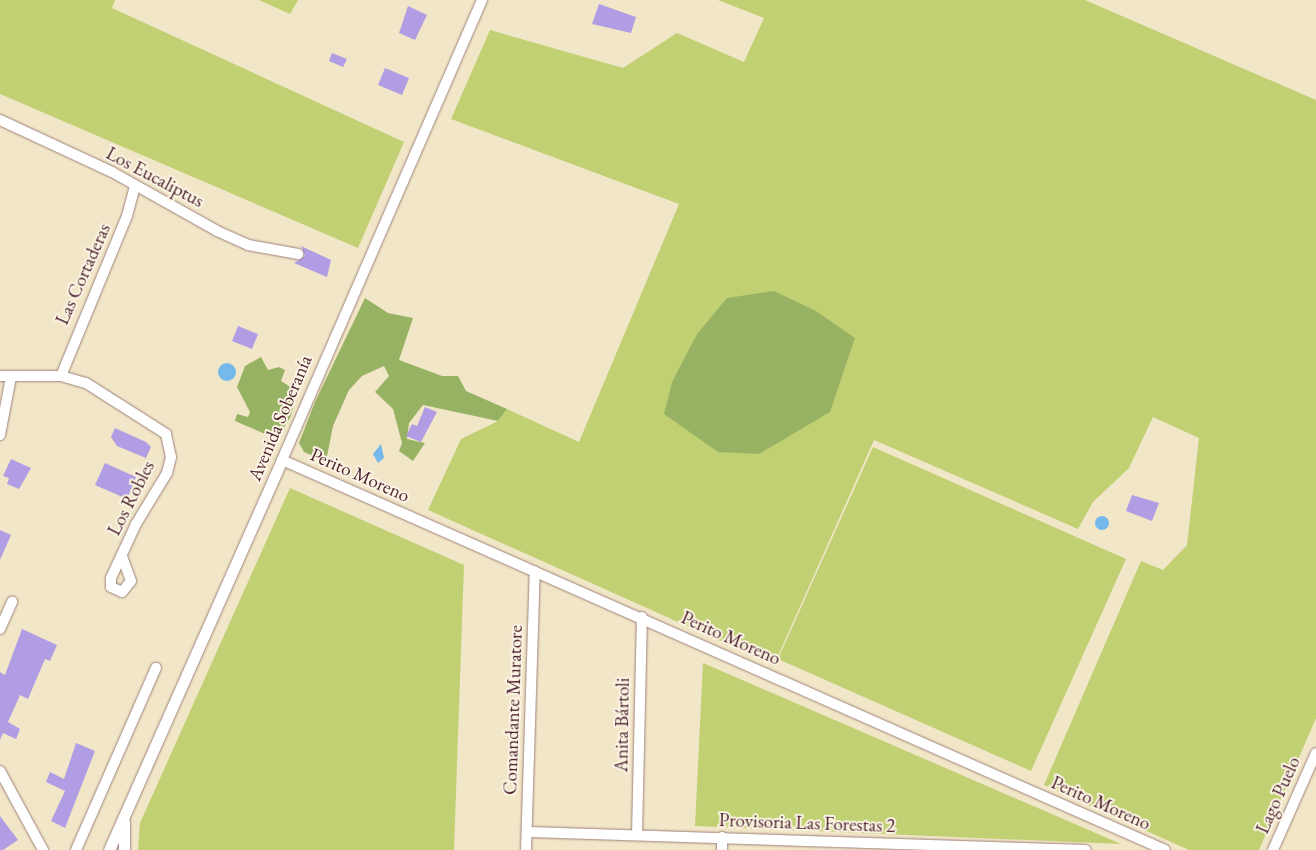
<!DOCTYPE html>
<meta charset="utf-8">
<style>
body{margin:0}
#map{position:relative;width:1316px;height:850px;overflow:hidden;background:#f2e6c9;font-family:"EB Garamond",serif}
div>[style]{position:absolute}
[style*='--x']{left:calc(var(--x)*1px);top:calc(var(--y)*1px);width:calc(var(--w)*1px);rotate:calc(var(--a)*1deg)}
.green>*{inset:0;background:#c0d072}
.forest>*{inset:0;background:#98b264}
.water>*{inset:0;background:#75b9eb}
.round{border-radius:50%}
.building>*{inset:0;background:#b19de3}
.roads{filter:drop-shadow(0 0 1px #9e827a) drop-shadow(0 0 1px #9e827a)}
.minor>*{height:10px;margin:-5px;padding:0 5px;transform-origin:5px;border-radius:5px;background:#fff}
.tertiary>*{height:11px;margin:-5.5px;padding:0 5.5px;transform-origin:5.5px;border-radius:5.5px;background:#fff}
span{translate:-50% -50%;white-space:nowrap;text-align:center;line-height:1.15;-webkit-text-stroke:4px #fcf5e5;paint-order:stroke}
.street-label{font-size:19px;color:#4a1f2b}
</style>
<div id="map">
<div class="green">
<i style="clip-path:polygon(0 0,115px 0,112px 8px,404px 142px,358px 248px,0 94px)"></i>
<i style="clip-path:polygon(259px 0,298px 0,290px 14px)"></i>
<i style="clip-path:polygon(718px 0,1085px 0,1316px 100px,1316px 718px,1259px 850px,1189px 850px,1044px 785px,1141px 561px,1163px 570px,1187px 545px,1199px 438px,1153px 417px,1129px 468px,1093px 502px,1078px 529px,874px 440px,774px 665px,428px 510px,461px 439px,498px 421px,507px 409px,579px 442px,679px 204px,451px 119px,490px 30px,623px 68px,677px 33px,744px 62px,764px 18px)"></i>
<i style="clip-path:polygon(873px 447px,1126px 559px,1031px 771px,778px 659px)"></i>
<i style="clip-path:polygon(290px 488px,464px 565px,454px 850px,138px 850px,140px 823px)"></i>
<i style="clip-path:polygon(703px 663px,1121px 844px,695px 826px)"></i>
</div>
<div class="forest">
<i style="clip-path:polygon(774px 291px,816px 311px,855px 338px,830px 412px,759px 454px,718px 452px,664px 414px,672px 382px,697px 334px,727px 298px)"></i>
<i style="clip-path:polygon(365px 298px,388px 313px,413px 318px,399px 360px,442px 376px,458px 376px,466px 391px,507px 409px,498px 421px,423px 405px,409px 423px,407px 439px,425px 443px,413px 461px,399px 451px,402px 443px,393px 409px,375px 392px,389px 376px,384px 366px,362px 376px,349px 390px,333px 426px,327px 456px,320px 459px,304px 452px,299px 443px,315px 402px)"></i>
<i style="clip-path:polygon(261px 357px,268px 370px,279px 367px,285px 370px,281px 381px,297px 391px,291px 416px,277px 439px,235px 421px,237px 414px,248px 417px,250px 412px,237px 387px,245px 366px)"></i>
</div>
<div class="water">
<i class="round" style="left:218px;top:363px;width:18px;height:18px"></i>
<i style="clip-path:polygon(381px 444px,384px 458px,378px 463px,373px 454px)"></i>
<i class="round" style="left:1095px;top:516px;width:14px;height:14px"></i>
</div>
<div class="building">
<i style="clip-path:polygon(599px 4px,636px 17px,631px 33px,592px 24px)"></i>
<i style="clip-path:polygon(408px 6px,427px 15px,415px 40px,399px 33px)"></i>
<i style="clip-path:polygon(332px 53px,347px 59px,343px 67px,329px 61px)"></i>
<i style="clip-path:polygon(385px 68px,409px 78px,402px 95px,378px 85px)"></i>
<i style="clip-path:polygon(301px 246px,331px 260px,327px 277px,294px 263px,305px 256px)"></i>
<i style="clip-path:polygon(238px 326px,258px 334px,252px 349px,232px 341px)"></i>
<i style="clip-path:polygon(425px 407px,437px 412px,421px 442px,406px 436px,412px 424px,417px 426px)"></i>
<i style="clip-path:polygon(115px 428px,146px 442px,151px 447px,146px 458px,117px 446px,111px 437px)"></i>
<i style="clip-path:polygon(11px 459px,31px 468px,19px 489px,7px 484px,9px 478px,3px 476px)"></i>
<i style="clip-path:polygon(105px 463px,136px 477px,127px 499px,95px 485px)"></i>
<i style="clip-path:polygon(1132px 495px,1159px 503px,1152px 521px,1126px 511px)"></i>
<i style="clip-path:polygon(0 530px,11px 535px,0 560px)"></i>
<i style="clip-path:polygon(22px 629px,57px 645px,50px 661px,45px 659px,28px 699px,20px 695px,8px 722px,20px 729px,16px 739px,3px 733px,0 740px,0 672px,5px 675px)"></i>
<i style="clip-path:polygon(76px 743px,95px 751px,65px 828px,51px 821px,65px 791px,46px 782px,50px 772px,64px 779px)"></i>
<i style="clip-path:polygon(0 816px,18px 840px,3px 850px,0 850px)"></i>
</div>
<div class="roads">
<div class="minor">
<i style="--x:482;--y:0;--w:502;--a:113.5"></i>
<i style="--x:282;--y:460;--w:965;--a:23.83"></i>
<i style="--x:0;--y:120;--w:123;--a:24.9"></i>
<i style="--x:112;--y:172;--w:120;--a:29.3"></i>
<i style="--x:217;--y:231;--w:34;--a:24"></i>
<i style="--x:248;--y:245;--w:51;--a:10.2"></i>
<i style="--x:0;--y:376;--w:61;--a:0"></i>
<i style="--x:61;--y:376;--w:26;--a:16"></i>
<i style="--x:86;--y:383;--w:95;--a:32.5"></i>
<i style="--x:166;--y:434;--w:24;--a:78"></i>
<i style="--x:171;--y:457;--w:16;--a:104"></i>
<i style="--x:167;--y:473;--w:60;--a:121.3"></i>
<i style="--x:136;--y:524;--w:60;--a:114.8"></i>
<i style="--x:111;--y:578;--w:9;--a:90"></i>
<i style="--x:111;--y:587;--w:12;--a:24"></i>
<i style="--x:122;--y:592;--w:14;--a:-51"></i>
<i style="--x:131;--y:581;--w:27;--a:-110"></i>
<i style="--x:61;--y:376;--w:173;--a:-67.6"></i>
<i style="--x:127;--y:216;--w:31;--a:-75"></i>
<i style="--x:0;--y:435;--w:59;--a:-79.3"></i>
<i style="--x:0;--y:629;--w:30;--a:-66"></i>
<i style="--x:0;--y:771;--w:90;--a:61.4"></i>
<i style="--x:527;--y:832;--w:559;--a:1.84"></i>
<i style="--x:637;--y:835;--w:218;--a:-88.7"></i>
<i style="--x:76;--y:850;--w:199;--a:-66.3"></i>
<i style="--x:526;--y:850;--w:279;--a:-88.2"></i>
<i style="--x:722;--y:850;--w:13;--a:-90"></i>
<i style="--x:1273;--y:850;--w:106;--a:-66.1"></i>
</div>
<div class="tertiary">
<i style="--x:109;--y:850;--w:427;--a:-66.1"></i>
<i style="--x:124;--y:850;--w:28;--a:-90"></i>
</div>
</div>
<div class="street-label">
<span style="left:155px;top:177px;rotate:28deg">Los Eucaliptus</span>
<span style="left:83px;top:274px;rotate:-66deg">Las Cortaderas</span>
<span style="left:280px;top:418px;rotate:-67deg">Avenida Soberanía</span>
<span style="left:360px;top:475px;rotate:24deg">Perito Moreno</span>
<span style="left:131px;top:498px;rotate:-63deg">Los Robles</span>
<span style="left:731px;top:638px;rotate:24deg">Perito Moreno</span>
<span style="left:513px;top:710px;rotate:-88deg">Comandante Muratore</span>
<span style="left:622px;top:725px;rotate:-89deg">Anita Bártoli</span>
<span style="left:1278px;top:795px;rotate:-66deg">Lago Puelo</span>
<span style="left:1101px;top:803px;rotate:24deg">Perito Moreno</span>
<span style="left:807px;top:823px;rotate:2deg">Provisoria Las Forestas 2</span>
</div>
</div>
